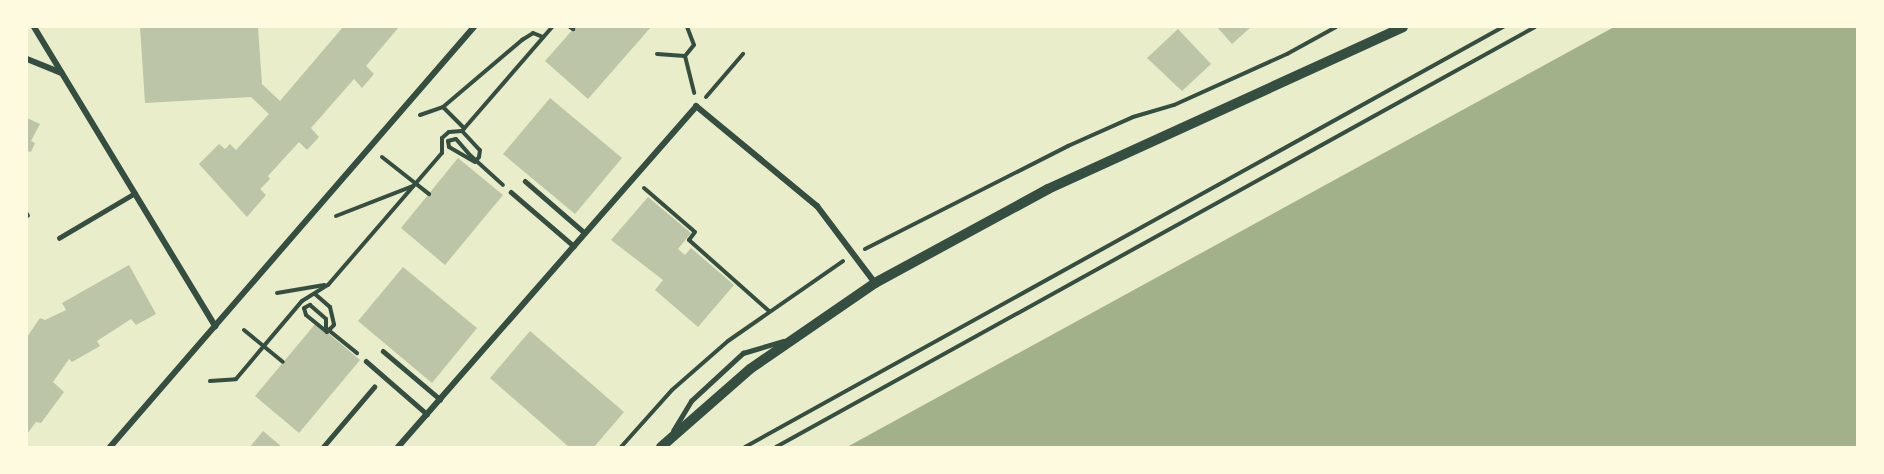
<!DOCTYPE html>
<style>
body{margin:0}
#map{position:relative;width:1884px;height:474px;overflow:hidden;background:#e9edc9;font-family:"Exo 2",sans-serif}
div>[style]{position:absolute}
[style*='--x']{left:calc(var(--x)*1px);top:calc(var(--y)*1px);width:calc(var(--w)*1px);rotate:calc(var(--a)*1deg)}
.water>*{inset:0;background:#a3b18a}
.building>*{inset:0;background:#bcc5a7}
.path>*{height:4px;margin:-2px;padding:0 2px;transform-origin:2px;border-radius:2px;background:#344e41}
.service>*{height:4.5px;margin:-2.25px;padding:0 2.25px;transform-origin:2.25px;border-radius:2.25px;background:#344e41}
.minor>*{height:6px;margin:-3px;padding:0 3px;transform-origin:3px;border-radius:3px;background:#344e41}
.tertiary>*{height:10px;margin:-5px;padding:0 5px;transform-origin:5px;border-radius:5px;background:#344e41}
span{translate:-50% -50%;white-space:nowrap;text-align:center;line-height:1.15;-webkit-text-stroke:6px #fefae0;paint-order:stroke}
.frame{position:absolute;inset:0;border:28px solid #fefae0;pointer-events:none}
</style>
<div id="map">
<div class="water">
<i style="clip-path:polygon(1614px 27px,1857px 27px,1857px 447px,847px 447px)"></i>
</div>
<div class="building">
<i style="clip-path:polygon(140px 27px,258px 27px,262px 84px,280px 101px,343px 27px,399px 27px,366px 66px,374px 74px,362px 88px,354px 79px,311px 128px,319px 137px,307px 150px,299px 142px,268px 176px,270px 179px,260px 189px,266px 195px,247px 217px,199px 164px,219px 144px,225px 149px,230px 144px,236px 150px,269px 114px,251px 97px,145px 103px)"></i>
<i style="clip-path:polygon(575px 27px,651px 27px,588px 99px,545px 61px)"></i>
<i style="clip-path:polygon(1217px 27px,1251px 27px,1232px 44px)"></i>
<i style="clip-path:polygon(1178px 29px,1211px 64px,1182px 91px,1147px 58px)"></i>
<i style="clip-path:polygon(550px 98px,622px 158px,575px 214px,503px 154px)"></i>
<i style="clip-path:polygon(27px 118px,40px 124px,31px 141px,35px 143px,31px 152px,27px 151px)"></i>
<i style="clip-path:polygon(458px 158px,503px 195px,445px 265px,401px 228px)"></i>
<i style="clip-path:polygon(648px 197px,691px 233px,678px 249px,685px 255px,691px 248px,734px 285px,698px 327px,655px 290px,663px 280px,611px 240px)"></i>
<i style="clip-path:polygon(129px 265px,156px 314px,136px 325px,131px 319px,97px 341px,100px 346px,72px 362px,69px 359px,53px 382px,64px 392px,41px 423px,36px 422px,27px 434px,27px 337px,40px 318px,45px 320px,66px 310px,62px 303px)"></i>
<i style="clip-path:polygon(403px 267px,477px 328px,432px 383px,358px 321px)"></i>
<i style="clip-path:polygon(316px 323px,360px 360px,299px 433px,255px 396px)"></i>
<i style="clip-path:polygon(530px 331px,624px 412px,594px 447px,569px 447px,490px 378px)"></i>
<i style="clip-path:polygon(263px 431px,282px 447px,250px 447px)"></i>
</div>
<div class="path">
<i style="--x:570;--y:27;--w:4;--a:34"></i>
<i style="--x:657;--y:54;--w:28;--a:4"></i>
<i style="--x:685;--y:56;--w:38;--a:76"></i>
<i style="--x:685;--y:56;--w:14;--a:-51"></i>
<i style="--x:694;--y:45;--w:19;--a:-111"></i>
<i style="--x:706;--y:97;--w:57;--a:-49.3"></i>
<i style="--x:443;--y:107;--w:30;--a:45"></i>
<i style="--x:420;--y:115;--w:24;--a:-19"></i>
<i style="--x:443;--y:107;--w:104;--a:-40.3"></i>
<i style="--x:522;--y:40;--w:13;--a:-32"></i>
<i style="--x:533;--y:33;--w:11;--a:22"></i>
<i style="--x:462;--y:131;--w:26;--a:47"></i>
<i style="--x:480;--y:150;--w:7;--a:98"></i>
<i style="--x:479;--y:157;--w:6;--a:129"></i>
<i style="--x:475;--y:162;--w:30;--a:-150"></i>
<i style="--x:449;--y:147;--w:6;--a:-99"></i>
<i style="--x:448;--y:141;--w:8;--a:-14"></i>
<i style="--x:456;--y:139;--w:23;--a:49"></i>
<i style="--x:471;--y:156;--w:43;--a:42.2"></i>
<i style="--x:382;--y:157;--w:60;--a:38.2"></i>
<i style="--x:644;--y:188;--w:67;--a:40.8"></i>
<i style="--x:695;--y:232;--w:10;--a:127"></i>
<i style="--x:689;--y:240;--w:107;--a:41.6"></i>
<i style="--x:27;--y:214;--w:2;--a:63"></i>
<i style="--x:336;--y:216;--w:83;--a:-21.3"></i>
<i style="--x:865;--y:249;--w:228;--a:-26.9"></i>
<i style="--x:1068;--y:146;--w:71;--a:-24"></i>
<i style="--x:1133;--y:117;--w:43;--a:-16.3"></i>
<i style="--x:1174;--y:105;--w:124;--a:-24.3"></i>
<i style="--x:1287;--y:54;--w:56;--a:-28.9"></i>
<i style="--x:277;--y:293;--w:48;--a:-9.7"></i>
<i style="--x:315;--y:294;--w:20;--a:41"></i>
<i style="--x:330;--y:307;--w:18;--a:77"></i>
<i style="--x:334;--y:325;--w:10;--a:135"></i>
<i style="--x:327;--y:332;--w:27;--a:-141"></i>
<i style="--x:306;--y:315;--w:7;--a:-106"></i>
<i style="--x:304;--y:308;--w:7;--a:-27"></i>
<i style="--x:310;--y:305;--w:21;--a:41"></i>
<i style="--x:326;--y:319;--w:9;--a:90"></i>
<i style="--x:326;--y:328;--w:40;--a:39"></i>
<i style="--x:244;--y:330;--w:50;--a:39.4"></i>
<i style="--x:210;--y:381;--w:26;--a:-4"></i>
<i style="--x:236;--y:379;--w:102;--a:-49.8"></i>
<i style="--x:302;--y:301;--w:31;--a:-32"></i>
<i style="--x:328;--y:285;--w:174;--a:-49.2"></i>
<i style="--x:442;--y:153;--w:15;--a:-90"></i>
<i style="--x:442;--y:138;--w:9;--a:-41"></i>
<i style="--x:449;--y:132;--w:13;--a:-4"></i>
<i style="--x:462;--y:131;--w:138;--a:-49.1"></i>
<i style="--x:621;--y:447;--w:76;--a:-48.2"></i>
<i style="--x:672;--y:390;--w:74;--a:-41.2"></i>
<i style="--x:728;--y:341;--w:140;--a:-34.8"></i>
<i style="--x:745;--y:447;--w:867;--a:-28.99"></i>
<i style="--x:776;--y:447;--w:867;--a:-28.96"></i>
</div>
<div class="service">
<i style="--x:525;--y:181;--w:79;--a:40.9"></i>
<i style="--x:511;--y:192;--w:83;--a:40.6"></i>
<i style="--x:59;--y:238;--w:88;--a:-30.6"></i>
<i style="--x:383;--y:351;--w:75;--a:40.1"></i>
<i style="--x:366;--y:361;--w:81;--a:41"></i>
<i style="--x:673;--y:431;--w:35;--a:-59"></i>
<i style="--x:691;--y:401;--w:71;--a:-42.7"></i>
<i style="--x:743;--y:353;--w:42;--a:-16.7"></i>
<i style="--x:323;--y:447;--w:79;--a:-49.6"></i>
</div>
<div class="minor">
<i style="--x:34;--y:27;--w:350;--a:58.8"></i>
<i style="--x:27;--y:59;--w:37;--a:22"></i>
<i style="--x:110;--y:447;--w:556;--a:-49.09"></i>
<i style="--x:398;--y:447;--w:453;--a:-48.8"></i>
<i style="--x:696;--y:106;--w:157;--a:39.6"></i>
<i style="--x:817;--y:206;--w:96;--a:53"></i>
</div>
<div class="tertiary">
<i style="--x:661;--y:447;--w:118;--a:-41.2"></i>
<i style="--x:750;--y:369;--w:152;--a:-34.5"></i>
<i style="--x:875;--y:283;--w:197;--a:-28.5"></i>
<i style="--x:1048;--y:189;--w:390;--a:-24.5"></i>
</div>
<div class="frame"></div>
</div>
